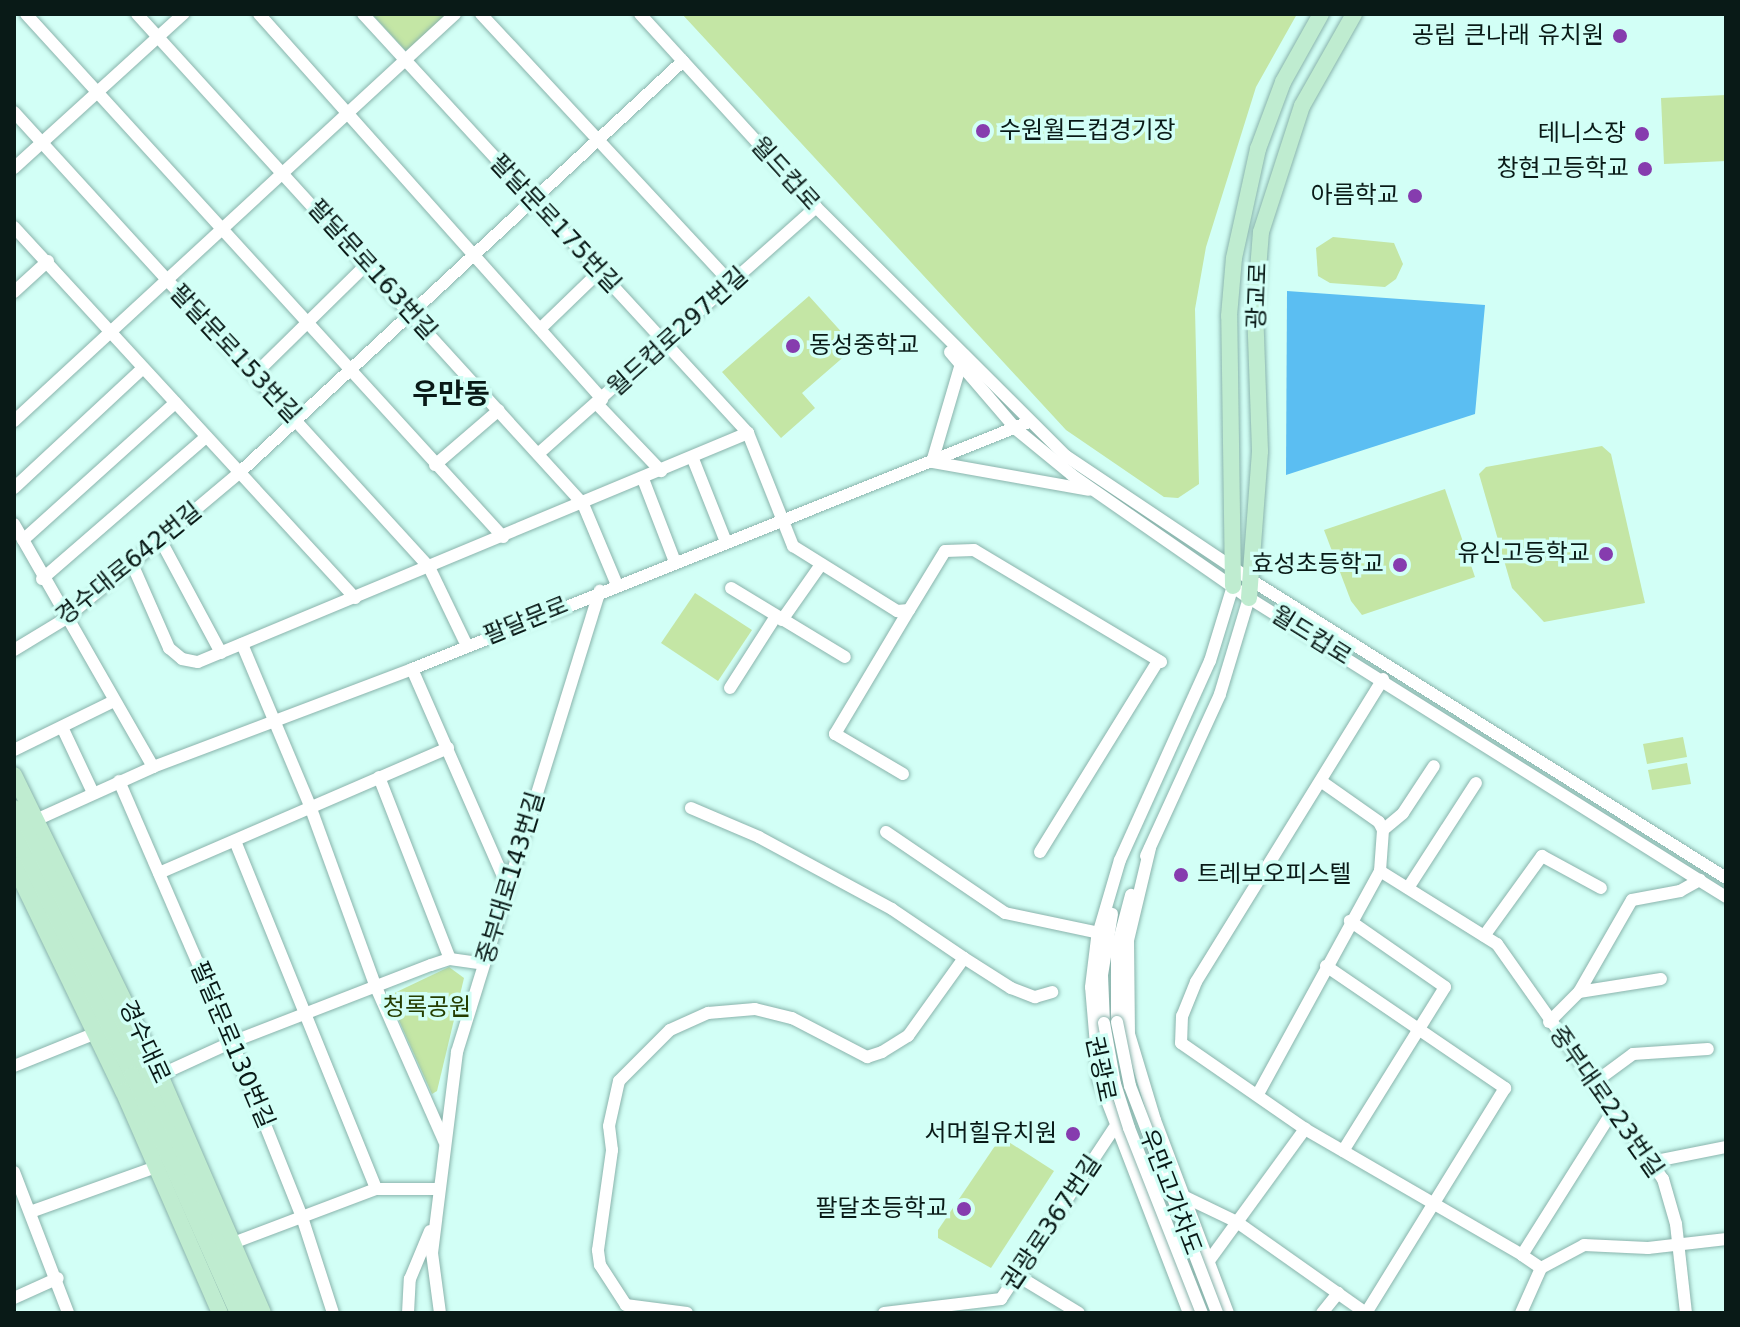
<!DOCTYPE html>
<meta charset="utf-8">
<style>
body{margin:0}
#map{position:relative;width:1740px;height:1327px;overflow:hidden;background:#d2fff6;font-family:"DejaVu Sans","Noto Sans KR",sans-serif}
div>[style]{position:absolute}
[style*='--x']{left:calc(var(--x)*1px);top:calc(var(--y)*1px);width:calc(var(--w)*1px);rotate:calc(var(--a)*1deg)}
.green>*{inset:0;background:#c4e6a5}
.water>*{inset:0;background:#5bbef2}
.roads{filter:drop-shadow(0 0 2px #8ab4ac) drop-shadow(0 0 2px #8ab4ac)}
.minor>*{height:12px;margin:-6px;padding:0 6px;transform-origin:6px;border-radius:6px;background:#fff}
.major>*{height:16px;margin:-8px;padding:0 8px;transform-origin:8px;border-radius:8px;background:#bfecd0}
.bridges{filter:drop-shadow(0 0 2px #8ab4ac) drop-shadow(0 0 2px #8ab4ac)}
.minor-bridge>*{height:12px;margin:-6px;padding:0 6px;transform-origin:6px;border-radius:6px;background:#fff}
.dots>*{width:22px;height:22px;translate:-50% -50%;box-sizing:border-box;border:4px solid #d2fff6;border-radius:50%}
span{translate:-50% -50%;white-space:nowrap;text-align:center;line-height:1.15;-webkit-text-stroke:7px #d2fff6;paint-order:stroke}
.poi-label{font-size:24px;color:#091a17}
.right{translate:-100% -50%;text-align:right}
.left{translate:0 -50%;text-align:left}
.street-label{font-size:24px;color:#091a17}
.park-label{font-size:24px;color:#243d00}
.quarter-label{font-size:28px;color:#091a17;font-weight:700}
.frame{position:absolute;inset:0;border:16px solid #091a17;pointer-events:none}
</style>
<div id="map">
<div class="green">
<i style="clip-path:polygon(372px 14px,447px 14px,406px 51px)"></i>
<i style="clip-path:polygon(682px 14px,1297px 14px,1256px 87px,1206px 247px,1195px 309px,1199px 484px,1178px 498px,1164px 497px,1066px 430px)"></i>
<i style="clip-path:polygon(1726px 95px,1726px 161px,1664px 164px,1661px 98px)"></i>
<i style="clip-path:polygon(1333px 237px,1394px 243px,1403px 264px,1396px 279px,1385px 287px,1330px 283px,1318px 276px,1316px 248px)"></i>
<i style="clip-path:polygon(809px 296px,855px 347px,802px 393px,815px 408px,781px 438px,722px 372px)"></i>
<i style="clip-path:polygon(1602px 446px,1611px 454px,1645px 603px,1544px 622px,1512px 588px,1479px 474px,1486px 467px)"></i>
<i style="clip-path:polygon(1445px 489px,1475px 577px,1362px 615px,1351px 601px,1324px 530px)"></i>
<i style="clip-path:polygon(695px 593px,752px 630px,718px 681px,661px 643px)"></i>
<i style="clip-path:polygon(1683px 737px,1687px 757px,1647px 764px,1643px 744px)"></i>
<i style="clip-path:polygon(1687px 763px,1691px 784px,1652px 790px,1648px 770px)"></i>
<i style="clip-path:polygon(449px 967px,464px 978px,437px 1091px,432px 1094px,388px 996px)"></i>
<i style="clip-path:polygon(1001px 1137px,1054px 1171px,991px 1268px,938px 1238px,938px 1230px)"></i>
</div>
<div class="water">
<i style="clip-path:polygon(1287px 291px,1485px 305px,1475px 414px,1286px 475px)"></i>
</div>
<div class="roads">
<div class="minor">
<i style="--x:26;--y:14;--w:708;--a:47.63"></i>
<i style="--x:137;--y:14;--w:663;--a:47.69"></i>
<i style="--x:583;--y:504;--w:88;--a:67.2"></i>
<i style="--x:259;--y:14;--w:516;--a:48.3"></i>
<i style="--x:363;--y:14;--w:569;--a:47.42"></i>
<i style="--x:748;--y:433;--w:122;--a:68.3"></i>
<i style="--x:793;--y:546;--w:123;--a:32"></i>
<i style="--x:897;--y:611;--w:12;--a:-5"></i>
<i style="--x:909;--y:610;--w:69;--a:-58.6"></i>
<i style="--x:945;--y:551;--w:29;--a:-2"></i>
<i style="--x:974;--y:550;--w:218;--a:30.9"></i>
<i style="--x:481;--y:14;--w:369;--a:47.1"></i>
<i style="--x:640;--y:14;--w:261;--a:47.6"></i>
<i style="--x:816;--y:207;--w:353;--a:44.9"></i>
<i style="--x:1066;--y:456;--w:223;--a:33.8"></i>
<i style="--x:1251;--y:580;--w:561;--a:32.1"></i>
<i style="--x:14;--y:112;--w:616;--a:47.63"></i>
<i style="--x:429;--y:567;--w:88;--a:64.3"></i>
<i style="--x:14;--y:168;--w:229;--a:-42.3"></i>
<i style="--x:14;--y:227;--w:504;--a:47.41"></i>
<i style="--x:14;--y:292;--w:46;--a:-42.4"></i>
<i style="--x:540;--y:329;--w:82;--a:-44"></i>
<i style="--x:950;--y:352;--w:101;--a:49.4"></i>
<i style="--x:1016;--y:429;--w:72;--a:39.4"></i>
<i style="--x:1072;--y:475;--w:216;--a:34.8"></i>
<i style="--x:1249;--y:598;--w:563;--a:32.08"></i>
<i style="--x:960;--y:367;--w:99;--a:106.4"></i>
<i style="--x:932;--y:462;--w:159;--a:10.1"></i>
<i style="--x:255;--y:374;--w:157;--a:-44.5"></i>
<i style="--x:597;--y:404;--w:93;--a:46.3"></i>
<i style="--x:14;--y:421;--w:600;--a:-42.7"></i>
<i style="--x:538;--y:454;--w:372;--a:-41.6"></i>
<i style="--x:693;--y:459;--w:89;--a:68.3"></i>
<i style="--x:435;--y:465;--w:84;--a:-40.7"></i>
<i style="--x:643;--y:479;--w:89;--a:68.9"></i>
<i style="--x:14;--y:488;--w:176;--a:-42.9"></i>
<i style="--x:14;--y:524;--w:280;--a:60.2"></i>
<i style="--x:23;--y:540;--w:205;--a:-42"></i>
<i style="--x:161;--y:541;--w:127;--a:61.8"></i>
<i style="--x:133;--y:566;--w:90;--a:66.3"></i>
<i style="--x:169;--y:648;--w:17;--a:40"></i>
<i style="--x:182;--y:659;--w:16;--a:11"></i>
<i style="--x:198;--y:662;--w:596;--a:-22.61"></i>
<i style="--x:42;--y:579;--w:217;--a:-40.9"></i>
<i style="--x:731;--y:588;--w:133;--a:31.2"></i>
<i style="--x:782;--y:620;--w:66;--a:-54.9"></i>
<i style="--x:242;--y:644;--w:176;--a:67.2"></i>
<i style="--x:310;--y:806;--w:190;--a:70"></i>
<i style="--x:375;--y:985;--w:171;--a:66.1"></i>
<i style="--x:14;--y:650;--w:60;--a:-31.3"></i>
<i style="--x:65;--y:619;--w:227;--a:-40"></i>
<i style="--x:239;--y:473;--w:606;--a:-42.86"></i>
<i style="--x:412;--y:669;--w:239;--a:66.3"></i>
<i style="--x:1383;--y:679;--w:356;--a:121.7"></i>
<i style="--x:1196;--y:982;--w:37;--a:112"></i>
<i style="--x:1182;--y:1016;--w:27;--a:92"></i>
<i style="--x:1181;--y:1043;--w:151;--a:34.7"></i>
<i style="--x:1305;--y:1129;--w:251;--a:30.1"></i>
<i style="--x:730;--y:688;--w:85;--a:-57.4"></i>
<i style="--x:62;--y:727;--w:73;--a:64.8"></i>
<i style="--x:14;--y:750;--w:111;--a:-26.1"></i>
<i style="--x:903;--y:774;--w:79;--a:-149.5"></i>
<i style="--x:835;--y:734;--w:144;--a:-59.2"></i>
<i style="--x:379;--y:777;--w:195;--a:68.7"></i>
<i style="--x:119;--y:781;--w:284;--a:66.6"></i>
<i style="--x:232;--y:1042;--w:188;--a:68.2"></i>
<i style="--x:302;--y:1217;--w:101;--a:72.1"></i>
<i style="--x:38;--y:819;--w:126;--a:-24.3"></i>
<i style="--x:153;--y:767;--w:277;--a:-20.7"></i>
<i style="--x:412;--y:669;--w:665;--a:-21.82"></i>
<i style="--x:1383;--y:830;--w:26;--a:-40"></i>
<i style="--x:1403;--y:813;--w:56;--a:-56.6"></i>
<i style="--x:886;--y:832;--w:144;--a:34.2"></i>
<i style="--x:1005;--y:913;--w:96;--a:12"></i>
<i style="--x:235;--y:841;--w:375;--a:67.9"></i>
<i style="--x:1150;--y:848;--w:95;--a:103.4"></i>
<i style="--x:1128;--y:940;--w:94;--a:89.4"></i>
<i style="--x:1129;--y:1034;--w:90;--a:73.2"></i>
<i style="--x:1155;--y:1120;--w:206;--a:69.3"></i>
<i style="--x:1040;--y:852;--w:225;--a:-58.3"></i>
<i style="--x:1146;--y:856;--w:178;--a:-65.4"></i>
<i style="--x:1220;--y:694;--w:100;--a:-73.2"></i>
<i style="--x:1380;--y:871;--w:138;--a:32"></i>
<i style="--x:1497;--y:944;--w:288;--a:54.8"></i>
<i style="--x:1663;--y:1179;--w:47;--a:73.9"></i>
<i style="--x:1676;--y:1224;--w:90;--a:83.6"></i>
<i style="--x:159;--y:873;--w:315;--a:-23.4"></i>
<i style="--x:1408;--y:888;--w:125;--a:-57.1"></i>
<i style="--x:1484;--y:936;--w:99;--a:-54.1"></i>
<i style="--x:1542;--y:856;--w:67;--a:28.5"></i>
<i style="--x:964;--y:958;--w:56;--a:32.6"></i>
<i style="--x:1011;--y:988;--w:26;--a:21"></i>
<i style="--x:1035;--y:997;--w:18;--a:-16"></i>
<i style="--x:1326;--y:966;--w:217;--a:34.3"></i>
<i style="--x:1505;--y:1088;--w:264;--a:121.7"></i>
<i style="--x:1579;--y:992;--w:106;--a:-60.1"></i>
<i style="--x:1632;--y:900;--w:49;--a:-10.6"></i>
<i style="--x:1680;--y:891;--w:23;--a:-29"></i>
<i style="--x:1117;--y:1022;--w:74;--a:-90"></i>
<i style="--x:1117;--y:948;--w:55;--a:-75.2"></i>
<i style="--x:1549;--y:1022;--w:42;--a:-45"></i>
<i style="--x:1579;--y:992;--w:83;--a:-9"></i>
<i style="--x:1104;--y:1023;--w:48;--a:-92.4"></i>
<i style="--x:1102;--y:975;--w:62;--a:-80.7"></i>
<i style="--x:14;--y:1066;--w:88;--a:-21.9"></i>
<i style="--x:160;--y:1075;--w:79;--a:-24.6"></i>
<i style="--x:232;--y:1042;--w:213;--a:-21.2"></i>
<i style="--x:431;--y:965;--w:20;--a:-18"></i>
<i style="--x:450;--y:959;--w:34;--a:8"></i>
<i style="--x:1595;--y:1082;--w:47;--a:-36.4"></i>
<i style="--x:1633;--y:1054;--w:75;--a:-3.8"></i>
<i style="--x:1258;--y:1094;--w:254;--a:-61.3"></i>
<i style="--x:1380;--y:871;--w:41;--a:-85.8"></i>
<i style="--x:1383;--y:830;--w:9;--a:-117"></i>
<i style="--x:1379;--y:822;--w:70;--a:-144.9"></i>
<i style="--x:1343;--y:1151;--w:193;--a:-58.1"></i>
<i style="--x:1445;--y:987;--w:116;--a:-145.2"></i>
<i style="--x:1651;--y:1162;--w:76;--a:-11.3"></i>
<i style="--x:14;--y:1172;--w:151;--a:69"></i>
<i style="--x:1185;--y:1197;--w:58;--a:25.7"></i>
<i style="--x:1237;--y:1222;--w:158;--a:35.2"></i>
<i style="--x:33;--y:1211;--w:131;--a:-19.7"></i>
<i style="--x:233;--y:1243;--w:153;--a:-20.7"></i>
<i style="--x:376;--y:1189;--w:62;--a:0"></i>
<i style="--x:1541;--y:1268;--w:23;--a:-146"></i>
<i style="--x:1522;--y:1255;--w:173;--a:-57.8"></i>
<i style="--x:1018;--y:1276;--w:71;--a:31.2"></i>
<i style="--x:1190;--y:1296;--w:38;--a:-62"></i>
<i style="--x:1208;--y:1262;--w:165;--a:-53.9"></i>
<i style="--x:14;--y:1298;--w:48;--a:-24.4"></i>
<i style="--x:408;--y:1313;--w:34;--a:-87"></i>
<i style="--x:410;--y:1279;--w:52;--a:-67.4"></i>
<i style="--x:440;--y:1313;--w:61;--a:-97.6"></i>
<i style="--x:432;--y:1253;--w:203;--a:-82.9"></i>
<i style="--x:457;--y:1052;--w:483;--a:-72.8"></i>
<i style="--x:687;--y:1313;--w:62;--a:-172.5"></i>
<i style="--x:626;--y:1305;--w:48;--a:-123"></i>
<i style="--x:600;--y:1265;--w:15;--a:-98"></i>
<i style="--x:598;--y:1250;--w:101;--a:-82"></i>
<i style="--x:612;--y:1150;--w:24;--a:-97"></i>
<i style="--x:609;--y:1126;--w:46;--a:-77.5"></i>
<i style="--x:619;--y:1081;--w:72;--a:-45"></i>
<i style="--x:670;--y:1030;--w:42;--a:-24.1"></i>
<i style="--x:708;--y:1013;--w:47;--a:-4.9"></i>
<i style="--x:755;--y:1009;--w:38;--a:14"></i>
<i style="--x:792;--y:1018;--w:85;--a:27.5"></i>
<i style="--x:867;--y:1057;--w:16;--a:-18"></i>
<i style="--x:882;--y:1052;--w:31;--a:-32"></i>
<i style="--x:908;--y:1036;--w:96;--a:-54.3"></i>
<i style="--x:964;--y:958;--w:87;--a:-145.8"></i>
<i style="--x:892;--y:909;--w:151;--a:-151.6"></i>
<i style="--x:759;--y:837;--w:74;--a:-156.9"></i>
<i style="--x:884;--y:1313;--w:118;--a:-6.8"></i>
<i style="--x:1001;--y:1299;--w:205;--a:-56.5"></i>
<i style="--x:1189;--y:1313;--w:250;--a:-111.1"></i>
<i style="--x:1099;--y:1080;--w:93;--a:-94.9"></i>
<i style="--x:1091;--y:987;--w:49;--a:-83"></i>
<i style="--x:1097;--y:938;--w:81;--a:-73.6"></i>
<i style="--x:1120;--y:860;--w:218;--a:-65.7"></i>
<i style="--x:1210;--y:661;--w:78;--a:-73"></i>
<i style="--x:1322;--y:1313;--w:26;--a:-51"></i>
<i style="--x:1521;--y:1313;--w:49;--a:-66"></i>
<i style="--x:1541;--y:1268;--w:49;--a:-28.1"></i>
<i style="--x:1584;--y:1245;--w:64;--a:2.7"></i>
<i style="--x:1648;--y:1248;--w:79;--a:-6.6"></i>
</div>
<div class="major">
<i style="--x:1233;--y:586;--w:270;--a:-90.8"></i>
<i style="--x:1229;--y:316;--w:58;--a:-85.1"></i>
<i style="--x:1234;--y:258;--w:112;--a:-77.6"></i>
<i style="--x:1258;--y:149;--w:72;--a:-69.5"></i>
<i style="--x:1283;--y:82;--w:78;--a:-60.8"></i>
<i style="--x:1249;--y:598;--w:147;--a:-85.7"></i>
<i style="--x:1260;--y:451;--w:143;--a:-92"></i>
<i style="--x:1255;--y:308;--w:76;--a:-85.5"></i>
<i style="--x:1261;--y:232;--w:133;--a:-72"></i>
<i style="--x:1302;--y:106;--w:106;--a:-60.5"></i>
<i style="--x:14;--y:775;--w:334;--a:64"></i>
<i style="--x:160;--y:1075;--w:259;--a:66.6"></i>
<i style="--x:14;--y:808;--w:166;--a:62.8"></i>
<i style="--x:90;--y:956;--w:391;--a:66"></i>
<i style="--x:14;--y:835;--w:267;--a:63.8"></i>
<i style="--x:132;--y:1075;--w:261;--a:66"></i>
<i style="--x:14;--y:865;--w:251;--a:64.3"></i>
<i style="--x:123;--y:1091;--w:242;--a:66.4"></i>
</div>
</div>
<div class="bridges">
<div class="minor-bridge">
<i style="--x:1117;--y:1022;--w:65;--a:78.5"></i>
<i style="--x:1130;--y:1086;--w:243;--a:69"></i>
<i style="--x:1104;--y:1023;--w:62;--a:79.8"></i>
<i style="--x:1115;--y:1084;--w:46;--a:72.3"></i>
<i style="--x:1129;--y:1128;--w:199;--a:68.5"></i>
</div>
</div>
<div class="dots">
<i style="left:1620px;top:36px;background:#863cae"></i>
<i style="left:983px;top:131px;background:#863cae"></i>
<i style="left:1642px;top:134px;background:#863cae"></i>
<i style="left:1645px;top:169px;background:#863cae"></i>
<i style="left:1415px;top:196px;background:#863cae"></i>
<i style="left:793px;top:346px;background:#863cae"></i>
<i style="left:1606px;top:554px;background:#863cae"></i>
<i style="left:1400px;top:565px;background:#863cae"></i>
<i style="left:1181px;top:875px;background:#863cae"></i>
<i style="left:1073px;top:1134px;background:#863cae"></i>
<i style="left:964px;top:1209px;background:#863cae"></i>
</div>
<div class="poi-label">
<span class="right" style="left:1604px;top:36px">공립 큰나래 유치원</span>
<span class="left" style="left:999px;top:131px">수원월드컵경기장</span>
<span class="right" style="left:1626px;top:134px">테니스장</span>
<span class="right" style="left:1629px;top:169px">창현고등학교</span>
<span class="right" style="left:1399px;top:196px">아름학교</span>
<span class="left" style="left:809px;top:346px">동성중학교</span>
<span class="right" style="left:1590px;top:554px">유신고등학교</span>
<span class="right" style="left:1384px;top:565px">효성초등학교</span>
<span class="left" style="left:1197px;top:875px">트레보오피스텔</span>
<span class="right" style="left:1057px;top:1134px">서머힐유치원</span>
<span class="right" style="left:948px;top:1209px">팔달초등학교</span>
</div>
<div class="street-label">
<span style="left:785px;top:174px;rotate:48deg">월드컵로</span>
<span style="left:555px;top:224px;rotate:47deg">팔달문로175번길</span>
<span style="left:372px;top:270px;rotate:48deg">팔달문로163번길</span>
<span style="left:1258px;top:296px;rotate:-88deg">광교로</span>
<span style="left:678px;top:332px;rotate:-42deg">월드컵로297번길</span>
<span style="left:235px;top:354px;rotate:47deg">팔달문로153번길</span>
<span style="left:129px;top:564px;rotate:-39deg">경수대로642번길</span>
<span style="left:526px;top:621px;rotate:-22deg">팔달문로</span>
<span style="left:1311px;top:636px;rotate:32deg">월드컵로</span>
<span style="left:511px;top:878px;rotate:-73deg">중부대로143번길</span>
<span style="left:144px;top:1042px;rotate:65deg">경수대로</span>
<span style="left:232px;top:1045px;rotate:67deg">팔달문로130번길</span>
<span style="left:1100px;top:1069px;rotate:78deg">권광로</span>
<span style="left:1606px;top:1102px;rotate:55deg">중부대로223번길</span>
<span style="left:1170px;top:1192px;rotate:69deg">우만고가차도</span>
<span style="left:1052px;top:1223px;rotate:-56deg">권광로367번길</span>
</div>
<div class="park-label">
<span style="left:427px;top:1008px">청록공원</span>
</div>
<div class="quarter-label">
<span style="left:451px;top:394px">우만동</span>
</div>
<div class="frame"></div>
</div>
